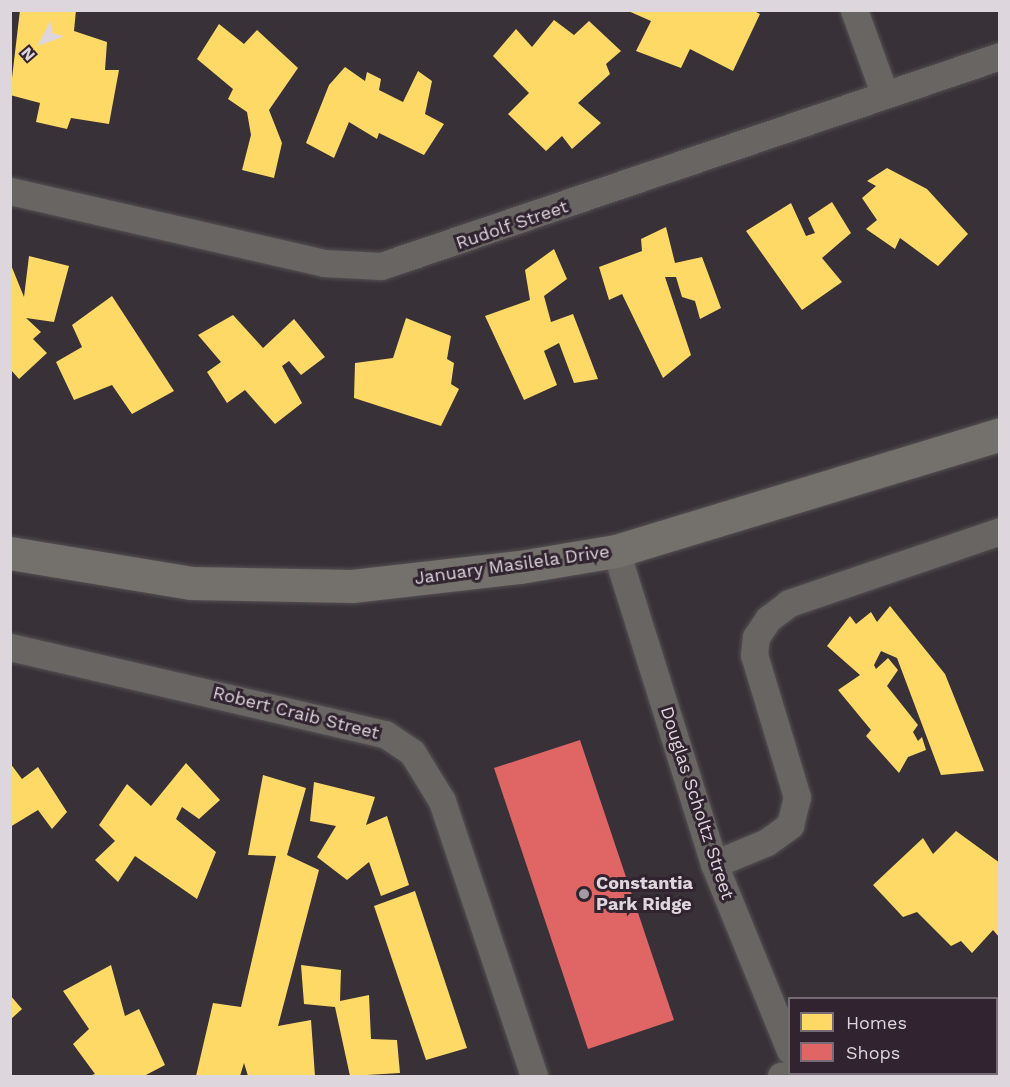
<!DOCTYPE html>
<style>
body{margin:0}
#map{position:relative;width:1010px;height:1087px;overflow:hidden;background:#383137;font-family:"Work Sans",sans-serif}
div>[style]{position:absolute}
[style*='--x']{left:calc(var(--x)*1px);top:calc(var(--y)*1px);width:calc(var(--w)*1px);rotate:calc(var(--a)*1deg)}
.homes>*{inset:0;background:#ffd966}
.shops>*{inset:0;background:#e06666}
.roads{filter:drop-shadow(0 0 2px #555054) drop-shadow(0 0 2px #555054)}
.street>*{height:27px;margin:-13.5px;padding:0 13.5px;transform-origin:13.5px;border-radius:13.5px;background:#686562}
.secondary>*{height:33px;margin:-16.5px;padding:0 16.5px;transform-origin:16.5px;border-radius:16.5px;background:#74706b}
.dots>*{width:16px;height:16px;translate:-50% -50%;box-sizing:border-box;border:3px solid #312430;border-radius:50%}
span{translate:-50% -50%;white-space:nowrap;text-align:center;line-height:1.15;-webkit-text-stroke:6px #312430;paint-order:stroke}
.street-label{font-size:18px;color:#ded6dd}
.poi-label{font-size:18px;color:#ded6dd;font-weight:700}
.left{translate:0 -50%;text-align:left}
.frame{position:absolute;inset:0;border:12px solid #ded6dd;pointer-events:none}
.legend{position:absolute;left:788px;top:997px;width:210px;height:78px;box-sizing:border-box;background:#312430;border:2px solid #766b75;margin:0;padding:8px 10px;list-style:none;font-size:18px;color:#ded6dd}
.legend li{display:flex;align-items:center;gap:12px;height:30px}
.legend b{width:30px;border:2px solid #766b75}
.north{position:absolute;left:12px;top:12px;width:60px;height:60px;-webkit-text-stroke:4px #312430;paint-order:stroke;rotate:229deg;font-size:16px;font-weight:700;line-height:24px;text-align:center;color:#ded6dd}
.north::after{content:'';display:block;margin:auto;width:21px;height:27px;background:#ded6dd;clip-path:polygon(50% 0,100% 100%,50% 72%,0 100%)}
</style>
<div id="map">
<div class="homes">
<i style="clip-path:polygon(20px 10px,76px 10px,74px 31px,107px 42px,105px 70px,119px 70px,109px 124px,71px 118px,67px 129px,36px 122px,40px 103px,10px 95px)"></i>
<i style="clip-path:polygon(626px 10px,752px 10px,760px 14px,733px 71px,690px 49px,681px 68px,636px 51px,651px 21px)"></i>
<i style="clip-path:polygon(554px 20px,574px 35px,589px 21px,621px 51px,606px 64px,610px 74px,578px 103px,601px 123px,572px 149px,562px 136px,546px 151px,508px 114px,529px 93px,493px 56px,516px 29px,532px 47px)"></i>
<i style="clip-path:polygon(219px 24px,244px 44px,257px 30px,298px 68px,269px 110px,282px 143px,274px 178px,242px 170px,251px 135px,247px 112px,228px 99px,233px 89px,197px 59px)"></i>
<i style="clip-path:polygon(345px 67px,365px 81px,367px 72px,381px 79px,379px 90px,403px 102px,418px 71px,432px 81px,425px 114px,444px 124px,424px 155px,379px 133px,377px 139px,349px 122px,334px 158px,306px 143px,329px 85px)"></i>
<i style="clip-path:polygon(887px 168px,927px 189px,968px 234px,938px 266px,900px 238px,895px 249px,866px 229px,877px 220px,862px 198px,876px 186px,867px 181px)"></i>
<i style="clip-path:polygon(832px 202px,851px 233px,822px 258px,842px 282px,802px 310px,746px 231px,791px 203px,806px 236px,815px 233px,808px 218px)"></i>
<i style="clip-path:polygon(666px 227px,675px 263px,702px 257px,721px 308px,700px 319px,695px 301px,682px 297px,676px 277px,665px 277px,691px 355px,663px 378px,622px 294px,609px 300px,599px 267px,642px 251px,641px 239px)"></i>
<i style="clip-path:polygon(554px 249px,567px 279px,544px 296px,551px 322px,573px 314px,598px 379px,574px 383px,559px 343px,544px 351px,557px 385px,524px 400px,485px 316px,530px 300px,525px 270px)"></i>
<i style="clip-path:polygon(29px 256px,69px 266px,54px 322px,26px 318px,41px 332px,33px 339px,47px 353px,19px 379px,11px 370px,11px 265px,24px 297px)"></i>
<i style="clip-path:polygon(112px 296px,174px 391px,132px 414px,112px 385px,74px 400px,56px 362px,82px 347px,72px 325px)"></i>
<i style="clip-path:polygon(233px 315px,263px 348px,294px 319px,325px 357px,301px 375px,289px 361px,282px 366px,302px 403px,275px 424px,245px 390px,227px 403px,207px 372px,221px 362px,198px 335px)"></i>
<i style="clip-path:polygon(406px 318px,451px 336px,447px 359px,454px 363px,451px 384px,459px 389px,441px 426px,354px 398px,355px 363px,393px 358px)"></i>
<i style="clip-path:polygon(890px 606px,945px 674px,984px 771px,941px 775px,897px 658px,881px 651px,874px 665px,876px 669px,888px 658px,898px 670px,887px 686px,918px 725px,913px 732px,918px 741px,922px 737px,926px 750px,908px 757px,899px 773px,866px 736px,871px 730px,838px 690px,860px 675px,827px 646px,850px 616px,856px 624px,871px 612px,877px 622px)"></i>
<i style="clip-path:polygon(10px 763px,22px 779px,38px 767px,67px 812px,52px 829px,38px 810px,10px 827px)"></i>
<i style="clip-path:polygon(186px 763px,220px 800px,199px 819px,182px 807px,176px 819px,216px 852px,197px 899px,135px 856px,118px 882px,95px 860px,115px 841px,99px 825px,127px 784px,151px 806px)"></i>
<i style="clip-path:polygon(263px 775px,306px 788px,287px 855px,319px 870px,278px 1026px,311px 1020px,315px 1076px,248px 1076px,244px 1063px,240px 1076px,196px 1076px,213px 1003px,241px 1007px,276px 856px,248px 855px)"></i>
<i style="clip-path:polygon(314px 782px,375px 797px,366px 825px,387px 816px,409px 885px,381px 896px,369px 862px,347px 880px,317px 857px,336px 826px,310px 821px)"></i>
<i style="clip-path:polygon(956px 831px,1000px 863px,1000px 938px,993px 930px,972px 953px,961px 941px,951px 946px,917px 912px,903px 917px,873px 885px,923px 838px,933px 854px)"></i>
<i style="clip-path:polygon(415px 891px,467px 1048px,426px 1060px,374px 906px)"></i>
<i style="clip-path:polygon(111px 965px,125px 1016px,139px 1009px,165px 1065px,144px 1076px,89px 1076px,95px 1074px,73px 1044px,89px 1029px,63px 991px)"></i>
<i style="clip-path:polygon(301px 965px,341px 970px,340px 1001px,369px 995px,371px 1039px,397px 1040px,400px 1073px,350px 1076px,335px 1007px,304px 1004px)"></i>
<i style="clip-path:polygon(10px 995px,22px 1009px,10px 1020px)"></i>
</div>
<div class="shops">
<i style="clip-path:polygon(580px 740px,674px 1020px,588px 1049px,494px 768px)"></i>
</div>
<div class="roads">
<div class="street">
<i style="--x:854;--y:10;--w:90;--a:70"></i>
<i style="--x:10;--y:191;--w:322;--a:12.9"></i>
<i style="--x:324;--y:263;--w:57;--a:3"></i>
<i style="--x:381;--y:266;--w:654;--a:-18.74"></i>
<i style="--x:616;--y:551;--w:328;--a:72.6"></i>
<i style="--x:714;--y:864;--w:201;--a:67.8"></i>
<i style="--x:10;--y:647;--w:385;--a:13.1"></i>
<i style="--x:385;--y:734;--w:32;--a:34"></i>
<i style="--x:412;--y:752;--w:57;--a:58.5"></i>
<i style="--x:442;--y:801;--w:290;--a:71.5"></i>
<i style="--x:714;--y:864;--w:57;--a:-22.5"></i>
<i style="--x:767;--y:842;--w:29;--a:-36"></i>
<i style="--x:790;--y:825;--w:29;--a:-76"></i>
<i style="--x:797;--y:797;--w:148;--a:-106.8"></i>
<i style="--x:754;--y:655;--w:18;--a:-84"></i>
<i style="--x:756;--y:637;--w:22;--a:-56"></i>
<i style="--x:768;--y:619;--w:26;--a:-37"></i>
<i style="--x:789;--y:603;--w:223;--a:-18.8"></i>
<i style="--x:996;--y:1030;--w:4;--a:-14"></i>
<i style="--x:781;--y:1076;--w:17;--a:-7"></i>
</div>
<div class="secondary">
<i style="--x:10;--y:553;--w:183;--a:9.4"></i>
<i style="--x:191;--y:583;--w:161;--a:1.1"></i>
<i style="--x:352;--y:586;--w:169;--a:-6.5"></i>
<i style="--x:520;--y:567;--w:97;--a:-9.5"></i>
<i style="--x:616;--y:551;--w:401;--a:-16.9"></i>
</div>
</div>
<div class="dots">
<i style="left:584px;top:894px;background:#a49ca3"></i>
</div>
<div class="street-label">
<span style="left:512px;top:225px;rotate:-19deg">Rudolf Street</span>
<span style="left:512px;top:565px;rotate:-8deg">January Masilela Drive</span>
<span style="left:296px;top:713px;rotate:14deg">Robert Craib Street</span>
<span style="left:697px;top:803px;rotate:72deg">Douglas Scholtz Street</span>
</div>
<div class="poi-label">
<span class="left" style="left:596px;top:894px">Constantia<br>Park Ridge</span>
</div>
<div class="frame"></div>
<ul class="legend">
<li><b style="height:16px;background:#ffd966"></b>Homes</li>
<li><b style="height:16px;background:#e06666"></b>Shops</li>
</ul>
<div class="north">N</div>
</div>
